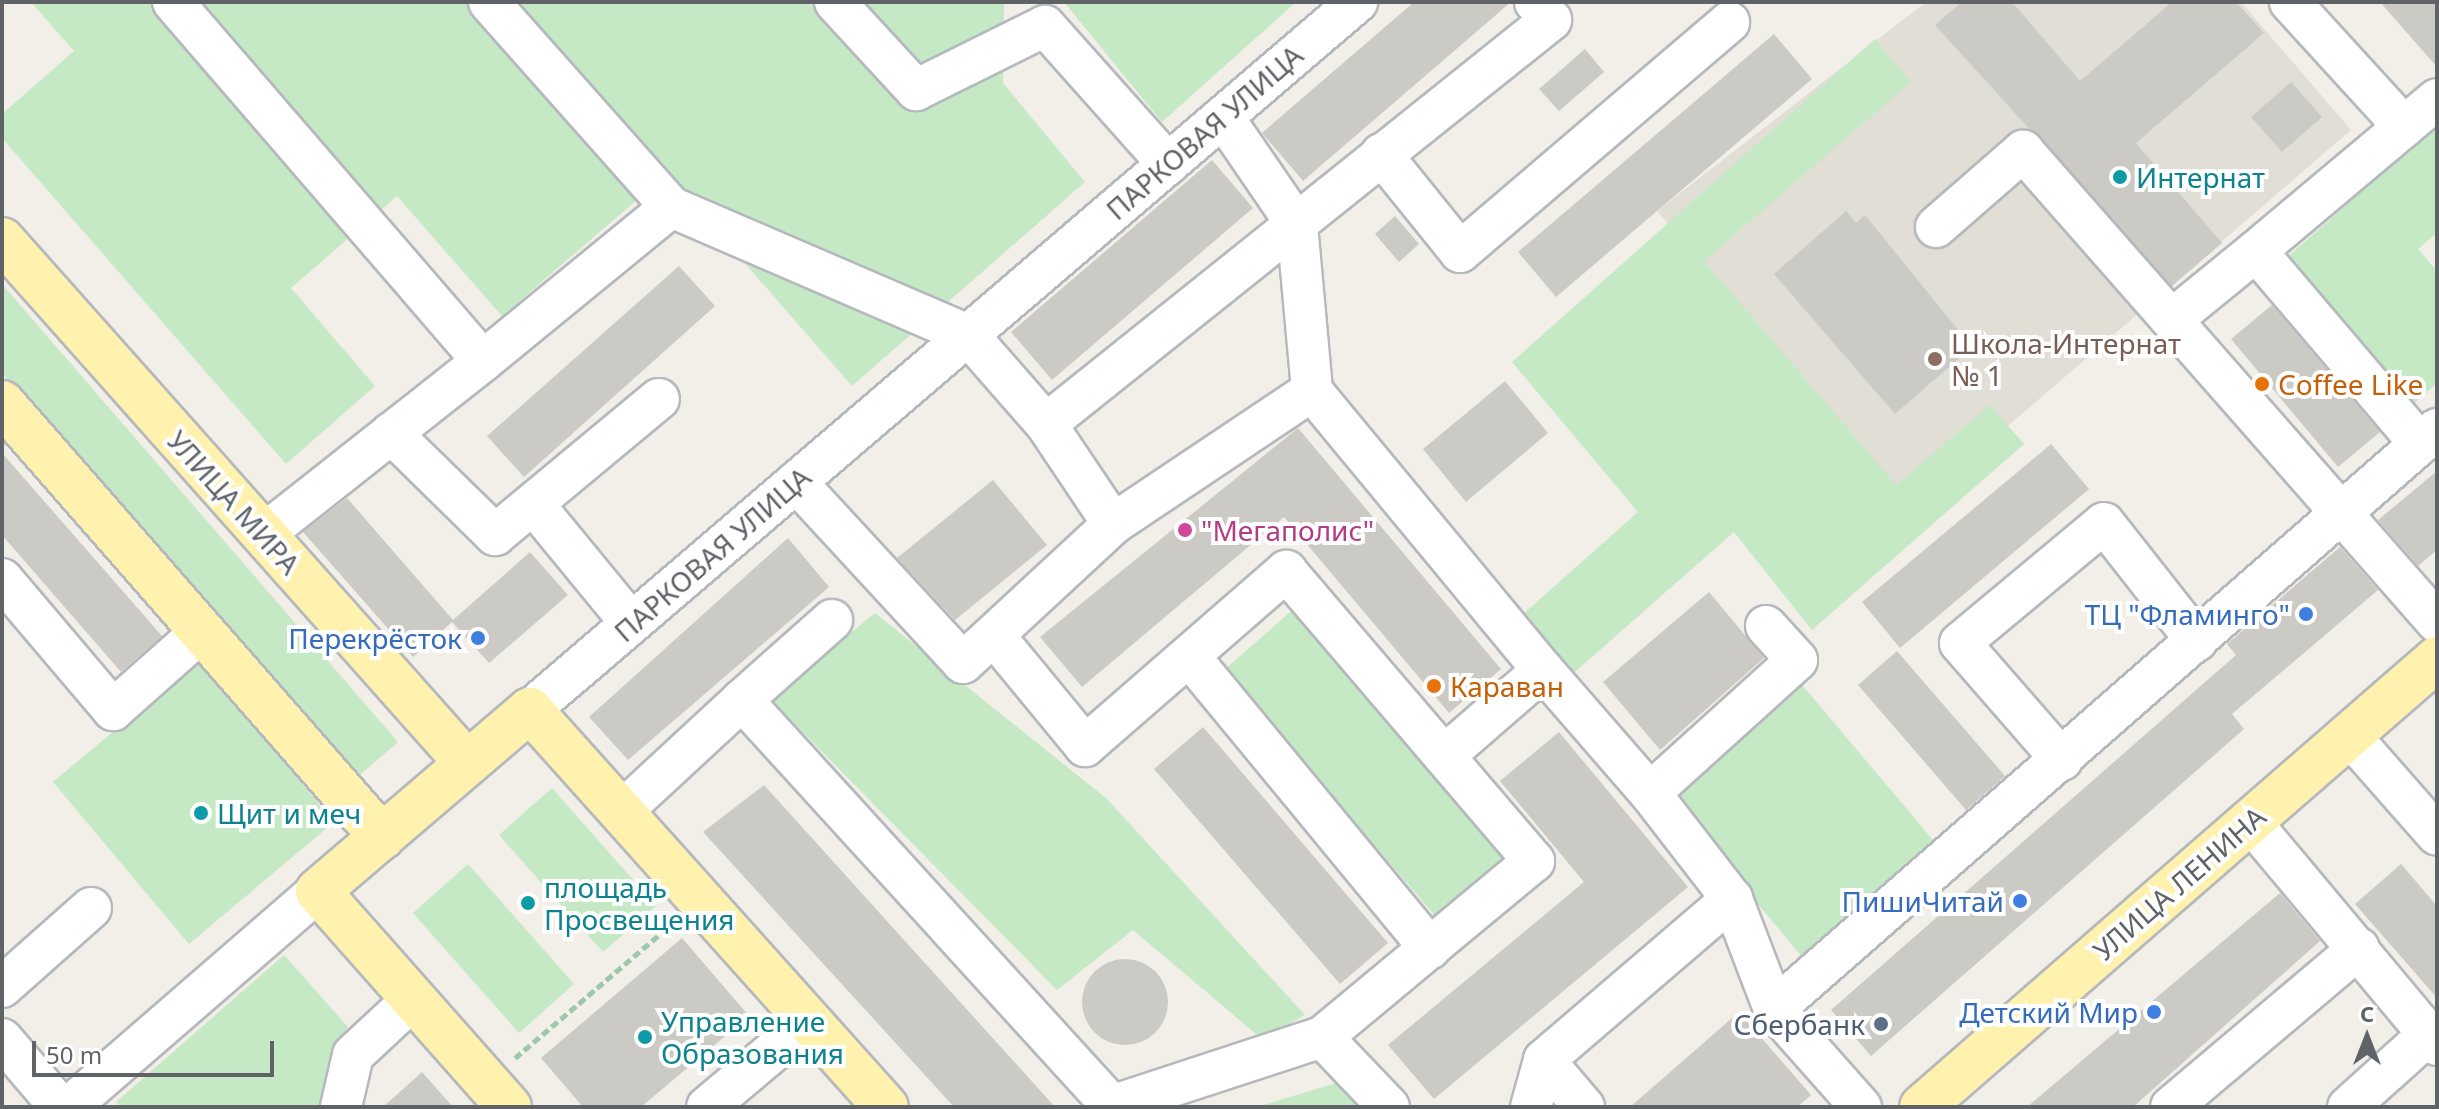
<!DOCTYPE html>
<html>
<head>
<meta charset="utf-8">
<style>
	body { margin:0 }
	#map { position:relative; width:2439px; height:1109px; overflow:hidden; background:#f1efe8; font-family:"Noto Sans",sans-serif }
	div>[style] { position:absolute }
	.education>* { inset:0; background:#e1ded6 }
	.green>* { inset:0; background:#c5e8c5 }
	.building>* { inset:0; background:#cccac5 }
	.round { border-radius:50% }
	.path>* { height:5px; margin-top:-2.5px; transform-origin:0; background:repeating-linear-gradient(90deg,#9cc7a9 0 8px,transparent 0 12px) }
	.roads { filter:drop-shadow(2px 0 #b5b8bc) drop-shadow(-2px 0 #b5b8bc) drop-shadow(0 2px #b5b8bc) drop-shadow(0 -2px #b5b8bc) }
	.minor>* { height:40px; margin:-20px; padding:0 20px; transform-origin:20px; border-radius:20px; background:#fff }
	.major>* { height:44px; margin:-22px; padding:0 22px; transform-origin:22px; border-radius:22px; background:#fff2af }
	.dots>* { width:22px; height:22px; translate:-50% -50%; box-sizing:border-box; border:4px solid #fff; border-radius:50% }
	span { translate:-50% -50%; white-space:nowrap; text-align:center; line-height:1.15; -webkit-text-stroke:8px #fff; paint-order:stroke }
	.street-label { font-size:28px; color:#5f6368 }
	.culture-label { font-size:28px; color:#0d838f }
	.left { translate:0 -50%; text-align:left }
	.education-label { font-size:28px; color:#785e54 }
	.food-label { font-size:28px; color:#c56008 }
	.hotel-label { font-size:28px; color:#b23c85 }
	.shop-label { font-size:28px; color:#366cbe }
	.right { translate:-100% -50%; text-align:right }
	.service-label { font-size:28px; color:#4e5e75 }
	.frame { position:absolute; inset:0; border:4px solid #5f6368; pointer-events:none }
	.north { position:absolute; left:2327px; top:997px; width:80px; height:80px; -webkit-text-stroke:6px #fff; paint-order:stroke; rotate:0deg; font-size:22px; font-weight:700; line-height:32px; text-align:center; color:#5f6368 }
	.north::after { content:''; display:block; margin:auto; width:28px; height:36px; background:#5f6368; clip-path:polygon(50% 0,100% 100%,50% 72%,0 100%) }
	.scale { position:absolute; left:32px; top:1041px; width:242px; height:36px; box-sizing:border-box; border:4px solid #5f6368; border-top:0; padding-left:10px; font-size:24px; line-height:28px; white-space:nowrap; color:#5f6368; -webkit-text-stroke:6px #fff; paint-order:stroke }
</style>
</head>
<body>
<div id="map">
	<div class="education">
		<div style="clip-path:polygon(1926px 2px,2241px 2px,2351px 130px,1914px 507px,1657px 211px)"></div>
	</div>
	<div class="green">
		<div style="clip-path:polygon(31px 2px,1004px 2px,1003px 83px,1085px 182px,852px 386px,667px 174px,502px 316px,397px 196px,291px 288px,375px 386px,286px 464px,2px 138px,2px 114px,74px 51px)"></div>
		<div style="clip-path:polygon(1064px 2px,1296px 2px,1162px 122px)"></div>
		<div style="clip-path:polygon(1875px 39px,1911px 82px,1704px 261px,1896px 485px,1990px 405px,2024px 444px,1812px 630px,1734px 532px,1569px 677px,1522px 615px,1638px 512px,1512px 362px)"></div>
		<div style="clip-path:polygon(2437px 125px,2437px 233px,2418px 249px,2437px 271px,2437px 383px,2403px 413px,2276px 267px)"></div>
		<div style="clip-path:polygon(2px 284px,398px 742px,354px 780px,2px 373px)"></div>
		<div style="clip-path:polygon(1296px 607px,1511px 855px,1438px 919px,1223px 671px)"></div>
		<div style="clip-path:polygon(875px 613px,1107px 799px,1305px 1015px,1262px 1039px,1133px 930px,1057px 990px,770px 699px)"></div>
		<div style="clip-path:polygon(199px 660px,334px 822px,189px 944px,53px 782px)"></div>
		<div style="clip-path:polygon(1798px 680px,1938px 846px,1803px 958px,1664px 792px)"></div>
		<div style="clip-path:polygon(552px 788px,656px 906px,603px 952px,499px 835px)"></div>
		<div style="clip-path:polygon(468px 864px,574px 984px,519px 1033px,413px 913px)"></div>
		<div style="clip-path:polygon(284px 955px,348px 1027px,328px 1107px,121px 1107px,116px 1102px)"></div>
		<div style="clip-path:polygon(1336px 1083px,1358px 1107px,1257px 1107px)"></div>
	</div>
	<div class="building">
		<div style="clip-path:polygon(1414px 2px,1511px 2px,1303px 181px,1262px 133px)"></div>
		<div style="clip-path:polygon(1962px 2px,2012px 2px,2080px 81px,2172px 2px,2236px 2px,2264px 33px,2136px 143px,2222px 243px,2172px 286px,1935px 25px)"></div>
		<div style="clip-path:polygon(2380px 2px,2437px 2px,2437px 67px)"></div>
		<div style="clip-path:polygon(1774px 34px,1812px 79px,1556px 297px,1518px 252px)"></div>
		<div style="clip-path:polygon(1585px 49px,1604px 72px,1559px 111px,1539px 89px)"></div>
		<div style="clip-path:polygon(2291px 82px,2322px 117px,2282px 152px,2251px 117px)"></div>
		<div style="clip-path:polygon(1212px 160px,1253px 208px,1052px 380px,1011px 332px)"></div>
		<div style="clip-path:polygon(1846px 211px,1856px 223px,1865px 215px,1972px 347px,1895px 414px,1774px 274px)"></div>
		<div style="clip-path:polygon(1395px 216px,1419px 244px,1399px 262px,1375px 234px)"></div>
		<div style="clip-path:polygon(679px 266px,715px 306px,524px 477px,487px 436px)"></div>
		<div style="clip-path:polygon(2272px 305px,2380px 432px,2338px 467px,2231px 339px)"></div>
		<div style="clip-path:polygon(1505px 381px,1548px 433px,1466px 502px,1423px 449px)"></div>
		<div style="clip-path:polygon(1298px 428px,1501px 669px,1449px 713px,1284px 517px,1082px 687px,1040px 637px)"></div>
		<div style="clip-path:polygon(2051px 444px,2089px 489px,1900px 648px,1862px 602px)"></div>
		<div style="clip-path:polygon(2px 453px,162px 636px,121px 672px,2px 535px)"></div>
		<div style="clip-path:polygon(2437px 471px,2437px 550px,2418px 566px,2378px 520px)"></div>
		<div style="clip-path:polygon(993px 480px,1047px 545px,955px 620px,897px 558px)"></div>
		<div style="clip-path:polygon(347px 498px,453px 620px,530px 552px,568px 595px,489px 663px,452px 622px,413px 657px,303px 532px)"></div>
		<div style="clip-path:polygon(788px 538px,829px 587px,628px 760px,589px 717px)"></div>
		<div style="clip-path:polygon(2340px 547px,2378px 590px,2232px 714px,2244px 729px,1871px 1056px,1831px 1010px,2236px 655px,2227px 644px)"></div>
		<div style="clip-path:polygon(1709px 592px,1764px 658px,1660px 750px,1603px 682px)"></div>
		<div style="clip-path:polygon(1897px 651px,2005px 776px,1966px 810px,1858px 685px)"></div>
		<div style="clip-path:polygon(1203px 727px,1388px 943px,1340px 984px,1154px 769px)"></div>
		<div style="clip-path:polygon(1559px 732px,1688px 887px,1434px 1099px,1388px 1045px,1584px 882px,1500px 781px)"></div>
		<div style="clip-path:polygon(764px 785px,1055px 1107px,954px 1107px,703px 832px)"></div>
		<div style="clip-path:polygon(2401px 864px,2437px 906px,2437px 998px,2355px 904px)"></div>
		<div style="clip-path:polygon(2280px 893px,2320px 941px,2133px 1107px,2027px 1107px)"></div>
		<div style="clip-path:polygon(682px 938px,749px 1016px,641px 1107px,583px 1107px,541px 1058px)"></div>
		<div class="round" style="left:1082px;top:959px;width:86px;height:86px"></div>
		<div style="clip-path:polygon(1739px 1012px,1811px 1095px,1797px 1107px,1630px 1107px)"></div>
		<div style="clip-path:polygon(422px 1072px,453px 1107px,383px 1107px)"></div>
	</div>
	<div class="path">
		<div style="left:515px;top:1058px;width:206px;rotate:-40.5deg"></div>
	</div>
	<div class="roads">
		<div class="minor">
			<div style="left:173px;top:2px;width:474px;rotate:49.2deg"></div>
			<div style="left:483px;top:361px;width:280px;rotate:141.7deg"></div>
			<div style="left:835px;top:2px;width:120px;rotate:47.4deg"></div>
			<div style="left:916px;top:90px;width:144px;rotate:-26.4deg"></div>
			<div style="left:1045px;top:26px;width:185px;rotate:48.3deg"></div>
			<div style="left:2290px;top:2px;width:169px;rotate:47.6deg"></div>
			<div style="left:1223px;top:117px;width:131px;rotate:55.6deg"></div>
			<div style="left:1297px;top:225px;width:167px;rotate:84.8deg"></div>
			<div style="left:1381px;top:154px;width:126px;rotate:51.1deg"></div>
			<div style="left:1460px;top:252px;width:354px;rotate:-40.5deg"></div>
			<div style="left:671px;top:207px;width:323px;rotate:23.3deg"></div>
			<div style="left:968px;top:335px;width:118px;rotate:48.8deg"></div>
			<div style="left:1046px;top:424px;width:647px;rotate:-38.66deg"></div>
			<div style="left:1551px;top:20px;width:24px;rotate:-132deg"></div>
			<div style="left:1936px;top:227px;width:116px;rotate:-41.1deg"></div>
			<div style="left:2023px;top:151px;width:627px;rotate:48.69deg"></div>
			<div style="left:2256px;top:251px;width:236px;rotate:-40deg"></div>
			<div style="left:2175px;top:317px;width:104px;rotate:-39.2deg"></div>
			<div style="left:2256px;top:251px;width:253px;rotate:49.6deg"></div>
			<div style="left:483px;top:361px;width:243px;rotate:-39.3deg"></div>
			<div style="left:671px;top:207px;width:274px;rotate:-131.6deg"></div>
			<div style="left:391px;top:433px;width:146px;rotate:44.4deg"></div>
			<div style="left:495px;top:535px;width:213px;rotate:-39.7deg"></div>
			<div style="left:796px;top:482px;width:246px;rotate:47.3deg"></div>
			<div style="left:963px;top:663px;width:205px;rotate:-42.8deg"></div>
			<div style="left:1113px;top:524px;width:120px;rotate:-123.8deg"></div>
			<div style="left:535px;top:506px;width:151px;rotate:50.6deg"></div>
			<div style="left:1113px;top:524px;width:239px;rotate:-33.8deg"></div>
			<div style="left:1312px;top:391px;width:362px;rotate:50.4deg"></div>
			<div style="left:1543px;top:670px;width:131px;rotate:139deg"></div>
			<div style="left:2px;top:579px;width:172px;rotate:49.7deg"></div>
			<div style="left:113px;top:710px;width:119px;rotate:-41.6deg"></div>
			<div style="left:832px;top:620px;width:120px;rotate:138.4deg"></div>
			<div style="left:742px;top:700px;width:551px;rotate:47.65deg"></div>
			<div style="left:996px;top:638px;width:140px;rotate:50.5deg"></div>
			<div style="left:1085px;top:746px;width:267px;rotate:-41deg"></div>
			<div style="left:1286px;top:571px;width:382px;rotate:49.5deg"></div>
			<div style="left:1534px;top:861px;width:276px;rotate:140.3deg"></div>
			<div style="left:1322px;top:1037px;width:97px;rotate:46.3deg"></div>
			<div style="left:1189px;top:656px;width:379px;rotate:50.5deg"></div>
			<div style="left:1543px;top:670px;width:163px;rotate:49deg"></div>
			<div style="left:1650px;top:793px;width:198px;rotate:-42.1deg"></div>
			<div style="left:1797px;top:660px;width:46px;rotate:-132.4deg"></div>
			<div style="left:530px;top:710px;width:1089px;rotate:-40.57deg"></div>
			<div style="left:2351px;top:737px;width:130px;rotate:48.7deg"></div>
			<div style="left:2062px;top:760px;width:155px;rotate:-131.1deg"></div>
			<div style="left:1960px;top:643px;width:187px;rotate:-39.8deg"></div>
			<div style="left:2104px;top:523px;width:150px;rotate:51.8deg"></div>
			<div style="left:1650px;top:793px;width:134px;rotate:52.3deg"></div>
			<div style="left:1732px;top:899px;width:118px;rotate:69.1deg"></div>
			<div style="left:1774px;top:1009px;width:131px;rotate:48.4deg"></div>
			<div style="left:621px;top:812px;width:165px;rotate:-42.8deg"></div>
			<div style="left:2250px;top:821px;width:292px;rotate:50.1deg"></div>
			<div style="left:2px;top:987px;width:119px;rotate:-41.6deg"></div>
			<div style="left:1774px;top:1009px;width:881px;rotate:-41.18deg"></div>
			<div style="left:2px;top:1039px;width:89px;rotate:49.5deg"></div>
			<div style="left:1544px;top:1060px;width:62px;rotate:49.6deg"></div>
			<div style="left:69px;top:1107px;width:330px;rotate:-40.9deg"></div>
			<div style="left:341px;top:1107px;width:53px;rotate:-77deg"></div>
			<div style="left:353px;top:1055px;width:82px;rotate:-43deg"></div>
			<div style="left:707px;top:1107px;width:132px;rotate:-40.1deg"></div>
			<div style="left:1108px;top:1107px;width:225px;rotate:-18.1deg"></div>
			<div style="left:1531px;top:1107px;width:49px;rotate:-74.5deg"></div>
			<div style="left:1544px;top:1060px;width:248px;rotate:-40.6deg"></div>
			<div style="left:2171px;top:1107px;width:246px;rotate:-40.2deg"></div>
			<div style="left:2348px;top:1107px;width:108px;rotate:-42deg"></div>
		</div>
		<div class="major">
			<div style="left:2px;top:240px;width:700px;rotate:48.36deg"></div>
			<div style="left:2px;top:403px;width:577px;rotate:48.8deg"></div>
			<div style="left:509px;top:1107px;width:288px;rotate:-131.5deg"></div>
			<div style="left:318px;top:891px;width:279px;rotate:-40.5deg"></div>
			<div style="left:530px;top:710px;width:533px;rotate:48.12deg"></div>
			<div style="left:1922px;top:1107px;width:683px;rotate:-41.02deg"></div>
		</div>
	</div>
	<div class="dots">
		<div style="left:2120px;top:177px;background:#0f9aa8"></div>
		<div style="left:1935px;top:359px;background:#8d6e63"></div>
		<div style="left:2262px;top:384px;background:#e8710a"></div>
		<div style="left:1185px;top:530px;background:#d1479c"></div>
		<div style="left:2306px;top:614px;background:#3f7fe0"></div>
		<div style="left:478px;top:638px;background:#3f7fe0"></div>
		<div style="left:1434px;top:686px;background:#e8710a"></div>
		<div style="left:201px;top:813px;background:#0f9aa8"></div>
		<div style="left:2020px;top:901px;background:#3f7fe0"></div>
		<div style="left:528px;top:903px;background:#0f9aa8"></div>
		<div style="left:2154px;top:1012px;background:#3f7fe0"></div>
		<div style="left:1881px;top:1024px;background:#5c6f8a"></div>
		<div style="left:645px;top:1037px;background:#0f9aa8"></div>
	</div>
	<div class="street-label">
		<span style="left:1204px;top:132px;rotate:-41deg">ПАРКОВАЯ УЛИЦА</span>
		<span style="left:234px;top:502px;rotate:48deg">УЛИЦА МИРА</span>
		<span style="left:712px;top:554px;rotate:-41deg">ПАРКОВАЯ УЛИЦА</span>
		<span style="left:2179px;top:883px;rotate:-41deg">УЛИЦА ЛЕНИНА</span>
	</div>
	<div class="culture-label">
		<span class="left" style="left:2136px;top:177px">Интернат</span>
		<span class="left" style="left:217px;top:813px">Щит и меч</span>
		<span class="left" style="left:544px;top:903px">площадь<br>Просвещения</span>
		<span class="left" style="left:661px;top:1037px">Управление<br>Образования</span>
	</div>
	<div class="education-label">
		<span class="left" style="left:1951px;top:359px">Школа-Интернат<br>№ 1</span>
	</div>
	<div class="food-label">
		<span class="left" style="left:2278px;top:384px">Coffee Like</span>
		<span class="left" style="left:1450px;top:686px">Караван</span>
	</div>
	<div class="hotel-label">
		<span class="left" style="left:1201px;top:530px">"Мегаполис"</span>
	</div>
	<div class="shop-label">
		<span class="right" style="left:2290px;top:614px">ТЦ "Фламинго"</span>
		<span class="right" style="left:462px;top:638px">Перекрёсток</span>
		<span class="right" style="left:2004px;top:901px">ПишиЧитай</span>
		<span class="right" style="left:2138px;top:1012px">Детский Мир</span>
	</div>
	<div class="service-label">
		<span class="right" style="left:1865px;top:1024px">Сбербанк</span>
	</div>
	<div class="frame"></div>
	<div class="north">С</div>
	<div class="scale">50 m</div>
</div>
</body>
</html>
